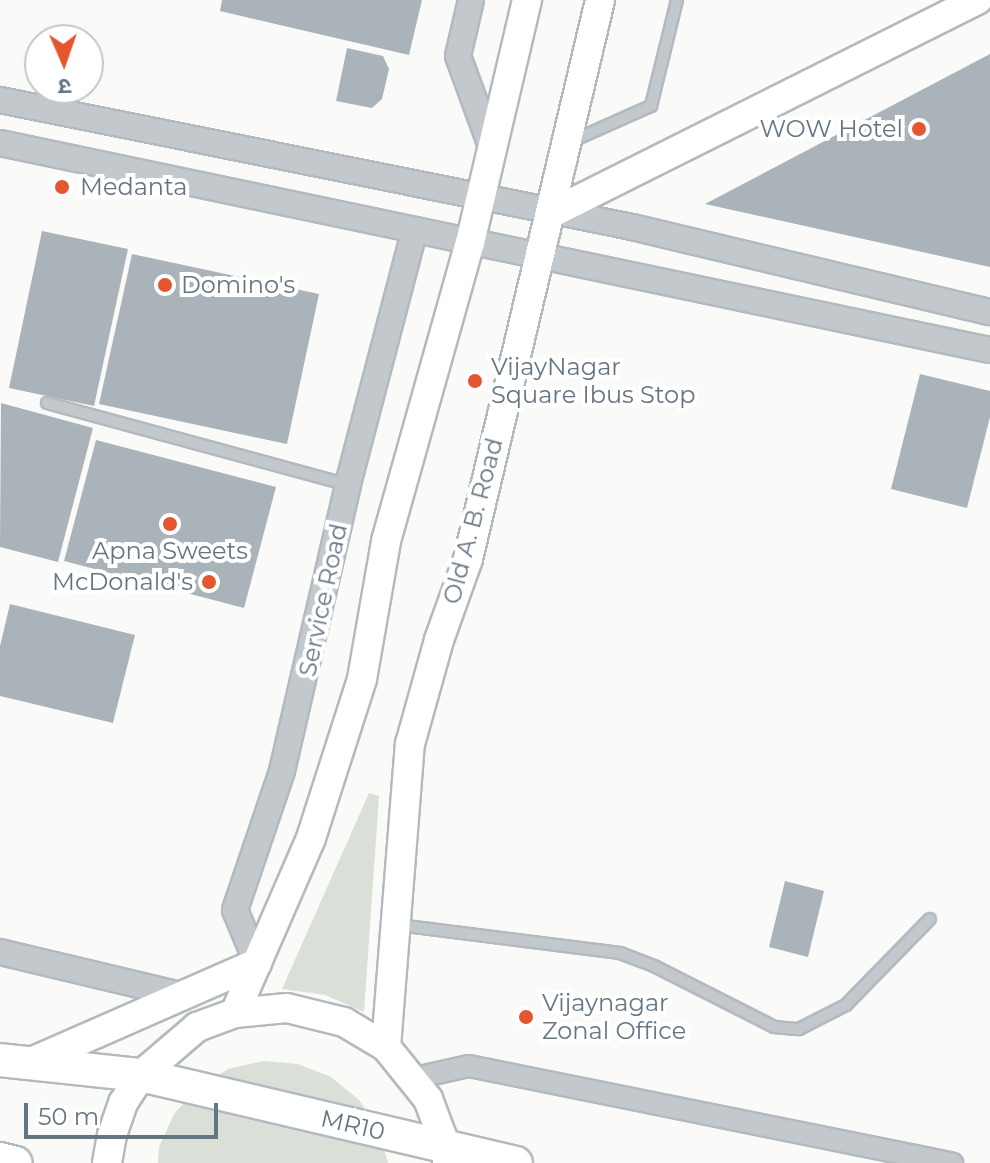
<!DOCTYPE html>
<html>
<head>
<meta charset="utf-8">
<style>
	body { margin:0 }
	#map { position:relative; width:990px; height:1163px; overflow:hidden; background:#fafaf8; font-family:Montserrat,"Noto Sans Devanagari",sans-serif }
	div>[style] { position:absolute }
	.green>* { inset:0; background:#dadfd7 }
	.building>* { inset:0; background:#aab3b9 }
	.roads { filter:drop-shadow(2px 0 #b3babf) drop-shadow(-2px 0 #b3babf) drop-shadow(0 2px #b3babf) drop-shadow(0 -2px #b3babf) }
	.service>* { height:10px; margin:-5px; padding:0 5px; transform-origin:5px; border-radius:5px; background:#c3c8cc }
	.minor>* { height:20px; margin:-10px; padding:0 10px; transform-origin:10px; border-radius:10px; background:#c3c8cc }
	.tertiary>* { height:24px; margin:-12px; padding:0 12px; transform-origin:12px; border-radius:12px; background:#c3c8cc }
	.secondary>* { height:28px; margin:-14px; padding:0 14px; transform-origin:14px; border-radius:14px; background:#fff }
	.primary>* { height:32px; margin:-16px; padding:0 16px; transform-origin:16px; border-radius:16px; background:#fff }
	.dots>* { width:22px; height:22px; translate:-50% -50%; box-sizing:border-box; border:4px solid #fff; border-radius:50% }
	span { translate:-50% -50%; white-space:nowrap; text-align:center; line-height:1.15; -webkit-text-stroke:8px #fff; paint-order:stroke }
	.poi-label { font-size:24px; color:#657683 }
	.right { translate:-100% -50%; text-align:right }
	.left { translate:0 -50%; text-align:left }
	.street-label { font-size:24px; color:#657683 }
	.north { position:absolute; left:24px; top:24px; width:80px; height:80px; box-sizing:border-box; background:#fff; border:2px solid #c1c8cd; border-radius:50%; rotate:178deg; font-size:22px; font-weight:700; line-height:32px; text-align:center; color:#657683 }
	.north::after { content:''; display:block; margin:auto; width:28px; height:36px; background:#e4572e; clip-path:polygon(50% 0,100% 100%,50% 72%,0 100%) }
	.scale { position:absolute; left:24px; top:1103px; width:194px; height:36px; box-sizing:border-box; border:4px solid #657683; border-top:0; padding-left:10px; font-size:24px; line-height:28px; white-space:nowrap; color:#657683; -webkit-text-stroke:6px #fff; paint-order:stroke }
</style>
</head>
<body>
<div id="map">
	<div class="green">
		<div style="clip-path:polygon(369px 793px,379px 796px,364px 1012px,325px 995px,282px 989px)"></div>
		<div style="clip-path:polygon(263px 1061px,298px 1064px,331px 1077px,359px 1100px,378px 1129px,388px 1163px,158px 1163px,159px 1147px,174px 1114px,197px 1088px,228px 1069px)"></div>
	</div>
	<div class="building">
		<div style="clip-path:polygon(222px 0,422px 0,409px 55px,220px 11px)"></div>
		<div style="clip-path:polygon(347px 48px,383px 56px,389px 69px,382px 99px,372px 108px,336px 101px)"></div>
		<div style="clip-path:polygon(990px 54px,990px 267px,705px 204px)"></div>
		<div style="clip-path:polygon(42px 231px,128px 249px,94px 406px,9px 388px)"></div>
		<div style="clip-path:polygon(132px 254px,319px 294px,287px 444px,99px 404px)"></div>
		<div style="clip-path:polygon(920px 374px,990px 391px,990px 417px,967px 508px,891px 489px)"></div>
		<div style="clip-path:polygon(1px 403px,93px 428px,58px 562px,0 547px)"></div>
		<div style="clip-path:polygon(96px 440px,276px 487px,244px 608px,64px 561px)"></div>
		<div style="clip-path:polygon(10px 604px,135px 635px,113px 723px,0 696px,0 646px)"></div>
		<div style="clip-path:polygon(785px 881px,824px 891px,808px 957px,769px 947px)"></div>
	</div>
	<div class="roads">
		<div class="service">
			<div style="left:570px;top:142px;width:89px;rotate:-24deg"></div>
			<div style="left:651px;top:106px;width:109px;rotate:-76.2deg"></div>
			<div style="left:47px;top:403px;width:310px;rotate:15.2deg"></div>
			<div style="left:398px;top:925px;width:224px;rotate:7.2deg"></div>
			<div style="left:620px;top:953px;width:36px;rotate:21deg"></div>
			<div style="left:654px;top:966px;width:135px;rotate:26.9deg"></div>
			<div style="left:774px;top:1027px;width:25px;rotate:5deg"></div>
			<div style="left:799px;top:1029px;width:53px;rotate:-27.1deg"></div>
			<div style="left:846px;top:1005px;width:120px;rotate:-45.7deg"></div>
		</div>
		<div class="minor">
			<div style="left:415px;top:1078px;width:55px;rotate:-12.5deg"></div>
			<div style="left:469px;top:1066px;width:493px;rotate:11.4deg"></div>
		</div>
		<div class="tertiary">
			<div style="left:471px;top:0;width:57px;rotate:103.1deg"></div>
			<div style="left:458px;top:56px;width:99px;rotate:69.9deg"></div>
			<div style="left:0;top:100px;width:645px;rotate:11.36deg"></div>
			<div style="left:632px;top:227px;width:368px;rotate:13.4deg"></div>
			<div style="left:0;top:143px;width:1011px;rotate:11.81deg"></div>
			<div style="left:0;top:952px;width:185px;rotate:13.4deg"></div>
			<div style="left:257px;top:963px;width:57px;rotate:-112.5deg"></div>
			<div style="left:235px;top:910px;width:147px;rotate:-71.3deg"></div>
			<div style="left:282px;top:771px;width:294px;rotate:-77deg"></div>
			<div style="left:348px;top:484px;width:260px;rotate:-75.3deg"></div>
		</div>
		<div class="secondary">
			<div style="left:552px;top:213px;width:476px;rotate:-26.6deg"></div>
			<div style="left:235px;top:1013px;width:191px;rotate:-66.5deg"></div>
			<div style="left:311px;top:838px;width:167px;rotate:-72.2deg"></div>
			<div style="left:362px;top:679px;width:140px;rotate:-80.1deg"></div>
			<div style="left:386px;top:541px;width:310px;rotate:-74.3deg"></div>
			<div style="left:470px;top:243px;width:250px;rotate:-76.8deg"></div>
			<div style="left:386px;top:1047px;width:304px;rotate:-85.5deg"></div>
			<div style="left:410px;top:744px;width:108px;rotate:-74.4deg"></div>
			<div style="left:439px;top:640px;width:86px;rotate:-70.3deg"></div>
			<div style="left:468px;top:559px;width:574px;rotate:-76.71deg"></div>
			<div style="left:29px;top:1063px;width:249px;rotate:-23.7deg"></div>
			<div style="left:107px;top:1163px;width:28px;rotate:-80deg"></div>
			<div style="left:112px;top:1135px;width:34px;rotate:-71deg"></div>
			<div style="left:123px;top:1103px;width:33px;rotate:-57deg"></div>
			<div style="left:141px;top:1075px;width:74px;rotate:-40.6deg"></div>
			<div style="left:197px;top:1027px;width:40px;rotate:-20.2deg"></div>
			<div style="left:235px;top:1013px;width:52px;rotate:-5.5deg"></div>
			<div style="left:287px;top:1008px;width:59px;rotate:13.8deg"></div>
			<div style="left:344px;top:1022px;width:49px;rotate:30.8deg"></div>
			<div style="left:386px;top:1047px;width:67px;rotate:51.1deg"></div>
			<div style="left:428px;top:1099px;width:51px;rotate:69.4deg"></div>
			<div style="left:446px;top:1147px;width:16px;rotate:86deg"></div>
		</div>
		<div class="primary">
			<div style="left:0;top:1060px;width:142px;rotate:6.1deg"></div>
			<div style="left:141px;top:1075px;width:385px;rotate:13.2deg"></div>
			<div style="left:0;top:1159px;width:16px;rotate:14deg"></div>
		</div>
	</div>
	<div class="dots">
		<div style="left:919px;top:129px;background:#e4572e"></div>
		<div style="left:62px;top:187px;background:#e4572e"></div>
		<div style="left:165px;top:285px;background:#e4572e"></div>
		<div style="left:475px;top:381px;background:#e4572e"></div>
		<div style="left:170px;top:524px;background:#e4572e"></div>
		<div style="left:209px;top:582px;background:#e4572e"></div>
		<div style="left:526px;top:1017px;background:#e4572e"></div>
	</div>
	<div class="poi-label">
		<span class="right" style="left:903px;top:129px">WOW Hotel</span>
		<span class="left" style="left:80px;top:187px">Medanta</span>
		<span class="left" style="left:181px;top:285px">Domino's</span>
		<span class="left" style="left:491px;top:381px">VijayNagar<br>Square Ibus Stop</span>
		<span style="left:170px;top:551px">Apna Sweets</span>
		<span class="right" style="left:193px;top:582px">McDonald's</span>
		<span class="left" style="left:542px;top:1017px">Vijaynagar<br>Zonal Office</span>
	</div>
	<div class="street-label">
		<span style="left:473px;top:521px;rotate:-75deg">Old A. B. Road</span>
		<span style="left:323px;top:600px;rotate:-78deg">Service Road</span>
		<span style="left:353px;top:1125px;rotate:13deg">MR10</span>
	</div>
	<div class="north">उ</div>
	<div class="scale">50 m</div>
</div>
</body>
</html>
